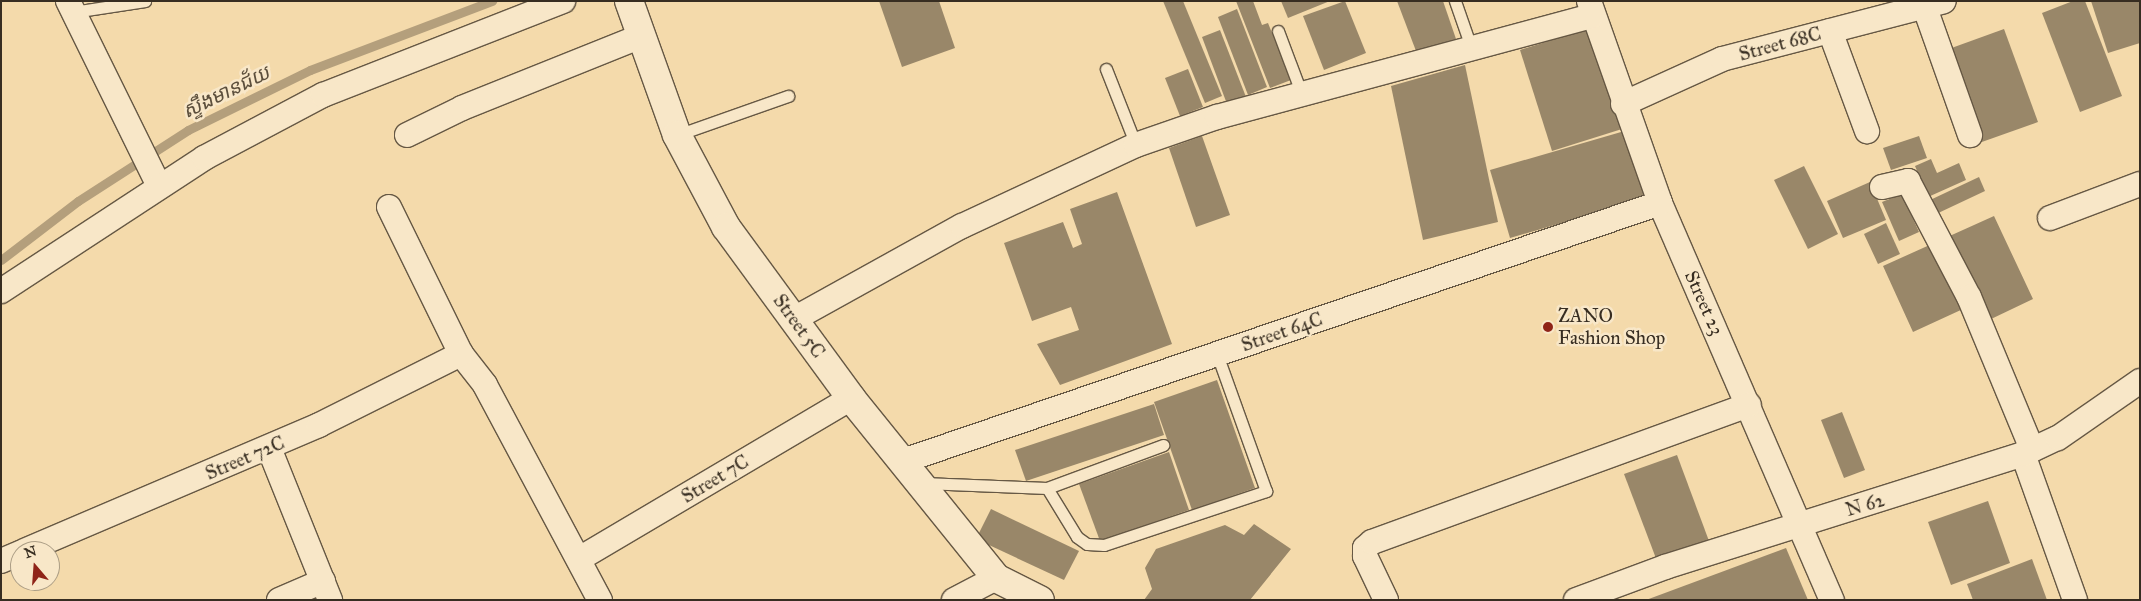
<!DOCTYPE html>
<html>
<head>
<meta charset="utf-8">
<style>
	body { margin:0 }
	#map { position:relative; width:2141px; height:601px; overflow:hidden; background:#f4daab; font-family:"IM FELL Great Primer","Noto Sans Khmer",serif }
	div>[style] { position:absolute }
	.stream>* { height:9px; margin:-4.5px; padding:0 4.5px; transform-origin:4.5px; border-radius:4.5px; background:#b49f7c }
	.building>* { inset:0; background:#998769 }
	.roads { filter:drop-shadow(1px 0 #665844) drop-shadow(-1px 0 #665844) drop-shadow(0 1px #665844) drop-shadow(0 -1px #665844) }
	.service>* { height:11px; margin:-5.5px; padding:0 5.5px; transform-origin:5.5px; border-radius:5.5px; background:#f8e7c8 }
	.minor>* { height:24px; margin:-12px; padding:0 12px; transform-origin:12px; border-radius:12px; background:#f8e7c8 }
	.tertiary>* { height:28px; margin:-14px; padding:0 14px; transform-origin:14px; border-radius:14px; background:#f8e7c8 }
	.dots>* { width:14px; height:14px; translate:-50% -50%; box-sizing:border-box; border:2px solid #f8e7c8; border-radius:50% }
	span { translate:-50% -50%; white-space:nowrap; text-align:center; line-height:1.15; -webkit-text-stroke:5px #f8e7c8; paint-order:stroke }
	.street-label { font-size:19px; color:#372d21 }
	.poi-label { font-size:19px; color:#372d21 }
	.left { translate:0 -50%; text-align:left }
	.water-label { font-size:20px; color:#5c4f3c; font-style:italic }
	.frame { position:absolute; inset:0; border:2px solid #372d21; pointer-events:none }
	.north { position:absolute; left:10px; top:541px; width:50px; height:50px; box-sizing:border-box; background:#f8e7c8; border:1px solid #ab9d85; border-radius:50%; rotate:342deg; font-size:14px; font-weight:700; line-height:20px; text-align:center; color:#372d21 }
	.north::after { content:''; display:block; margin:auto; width:18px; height:22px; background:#8f2418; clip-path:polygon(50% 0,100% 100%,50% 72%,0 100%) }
</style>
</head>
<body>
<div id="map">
	<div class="stream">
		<div style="left:1px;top:260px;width:97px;rotate:-37.5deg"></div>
		<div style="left:78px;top:201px;width:131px;rotate:-32.8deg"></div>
		<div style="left:188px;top:130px;width:136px;rotate:-26.2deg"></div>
		<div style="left:310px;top:70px;width:195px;rotate:-20.8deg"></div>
	</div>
	<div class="building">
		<div style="clip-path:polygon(879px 1px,939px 1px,955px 48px,902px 67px)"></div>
		<div style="clip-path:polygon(1163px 1px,1183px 1px,1222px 96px,1205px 103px)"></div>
		<div style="clip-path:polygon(1236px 1px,1253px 1px,1262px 25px,1268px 23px,1291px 80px,1270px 88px)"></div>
		<div style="clip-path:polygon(1281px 1px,1330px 1px,1288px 18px)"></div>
		<div style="clip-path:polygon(1345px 1px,1366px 53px,1324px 70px,1303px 16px)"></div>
		<div style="clip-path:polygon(1397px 1px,1443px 1px,1456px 39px,1416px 51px)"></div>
		<div style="clip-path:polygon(2073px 1px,2085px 1px,2122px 96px,2080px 112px,2042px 13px)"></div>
		<div style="clip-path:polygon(2091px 1px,2140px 1px,2140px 43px,2108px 53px)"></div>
		<div style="clip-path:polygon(1237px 9px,1267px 87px,1248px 95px,1218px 17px)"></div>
		<div style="clip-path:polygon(1590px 28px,1622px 129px,1552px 151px,1520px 50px)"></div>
		<div style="clip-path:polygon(2004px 29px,2038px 122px,1979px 143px,1946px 50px)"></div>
		<div style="clip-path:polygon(1220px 30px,1246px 97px,1227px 104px,1202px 37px)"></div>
		<div style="clip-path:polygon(1465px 65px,1498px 222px,1423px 240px,1391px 86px)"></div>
		<div style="clip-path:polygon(1188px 69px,1203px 107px,1180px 116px,1165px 78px)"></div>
		<div style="clip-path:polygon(1628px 130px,1647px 198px,1510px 238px,1490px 170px)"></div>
		<div style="clip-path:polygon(1202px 136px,1230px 215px,1196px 227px,1169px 148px)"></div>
		<div style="clip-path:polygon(1919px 136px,1927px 158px,1891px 170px,1883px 148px)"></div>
		<div style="clip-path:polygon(1931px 159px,1937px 173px,1959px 163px,1966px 180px,1928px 197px,1915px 166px)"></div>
		<div style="clip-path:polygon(1804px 166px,1838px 234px,1808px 249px,1774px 180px)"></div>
		<div style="clip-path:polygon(1979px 177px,1985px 191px,1934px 215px,1928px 201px)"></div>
		<div style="clip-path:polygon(1870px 182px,1886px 220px,1843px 238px,1827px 201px)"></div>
		<div style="clip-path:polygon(1117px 192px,1172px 344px,1060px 385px,1037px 344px,1079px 330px,1071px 307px,1032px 321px,1004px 243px,1063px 222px,1073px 248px,1082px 244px,1070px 209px)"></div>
		<div style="clip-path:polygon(1902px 194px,1919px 232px,1899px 241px,1882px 202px)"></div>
		<div style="clip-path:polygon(1994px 216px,2033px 299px,1989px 320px,1963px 309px,1913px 332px,1883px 266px)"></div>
		<div style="clip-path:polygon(1886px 223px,1900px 254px,1878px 264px,1864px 234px)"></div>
		<div style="clip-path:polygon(1217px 380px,1255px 488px,1192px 510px,1154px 402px)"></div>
		<div style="clip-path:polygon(1154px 404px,1164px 435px,1026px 481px,1015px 450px)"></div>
		<div style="clip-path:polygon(1842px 412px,1865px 470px,1844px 478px,1821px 420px)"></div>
		<div style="clip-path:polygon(1169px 452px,1189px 510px,1100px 541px,1079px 484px)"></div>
		<div style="clip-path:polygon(1677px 455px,1709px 541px,1657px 561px,1624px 474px)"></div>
		<div style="clip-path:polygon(1988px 501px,2010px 563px,1951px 585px,1928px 522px)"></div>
		<div style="clip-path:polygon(991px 509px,1079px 551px,1064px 580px,976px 539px)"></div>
		<div style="clip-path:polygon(1254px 524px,1291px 549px,1250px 600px,1144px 600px,1152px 589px,1145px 568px,1156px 549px,1225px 525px,1244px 535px)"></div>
		<div style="clip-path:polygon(1786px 548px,1808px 600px,1646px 600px)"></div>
		<div style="clip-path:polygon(2032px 559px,2047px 600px,1973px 600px,1967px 584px)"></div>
	</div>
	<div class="roads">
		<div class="service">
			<div style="left:1455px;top:1px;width:49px;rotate:70.8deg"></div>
			<div style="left:73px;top:12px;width:73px;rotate:-8.7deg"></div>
			<div style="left:1278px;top:31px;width:68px;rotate:69.4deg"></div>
			<div style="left:1106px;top:69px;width:82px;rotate:68.5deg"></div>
			<div style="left:677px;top:135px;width:118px;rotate:-19.4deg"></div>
			<div style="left:923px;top:483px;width:124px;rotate:2.3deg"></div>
			<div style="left:1047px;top:488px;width:124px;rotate:-20.3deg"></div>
			<div style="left:1047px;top:488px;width:57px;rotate:58.5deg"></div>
			<div style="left:1077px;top:537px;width:12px;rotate:35deg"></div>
			<div style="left:1087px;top:544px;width:17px;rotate:3deg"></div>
			<div style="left:1104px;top:545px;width:171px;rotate:-18.4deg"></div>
			<div style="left:1266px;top:491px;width:145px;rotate:-109.7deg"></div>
		</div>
		<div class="minor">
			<div style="left:68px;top:1px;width:206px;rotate:63.8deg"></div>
			<div style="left:1589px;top:1px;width:214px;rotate:70.6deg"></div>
			<div style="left:1660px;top:203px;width:433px;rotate:66.6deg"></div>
			<div style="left:1925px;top:8px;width:135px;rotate:70.5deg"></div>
			<div style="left:1830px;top:31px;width:107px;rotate:69.7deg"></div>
			<div style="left:1623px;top:104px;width:109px;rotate:-24.4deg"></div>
			<div style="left:1722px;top:59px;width:229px;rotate:-14.6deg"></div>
			<div style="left:407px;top:135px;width:61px;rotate:-26.1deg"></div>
			<div style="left:462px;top:108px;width:193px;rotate:-21.9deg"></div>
			<div style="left:1882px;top:187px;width:27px;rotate:-13deg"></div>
			<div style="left:1908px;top:181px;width:131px;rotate:62.3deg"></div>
			<div style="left:1969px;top:297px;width:165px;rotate:67.5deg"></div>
			<div style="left:389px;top:207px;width:164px;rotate:63.9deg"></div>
			<div style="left:461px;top:354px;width:39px;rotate:52deg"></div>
			<div style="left:485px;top:385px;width:244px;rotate:61.9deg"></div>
			<div style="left:2050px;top:218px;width:96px;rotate:-20.7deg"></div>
			<div style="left:1px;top:291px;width:243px;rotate:-33.2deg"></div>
			<div style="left:204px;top:158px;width:135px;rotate:-27.9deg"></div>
			<div style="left:323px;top:95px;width:258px;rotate:-21.4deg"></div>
			<div style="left:794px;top:319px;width:192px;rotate:-29deg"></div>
			<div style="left:962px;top:226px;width:192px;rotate:-25deg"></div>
			<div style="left:1136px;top:145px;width:86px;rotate:-19.1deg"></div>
			<div style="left:1217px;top:117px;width:388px;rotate:-15.1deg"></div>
			<div style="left:269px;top:448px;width:164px;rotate:68.1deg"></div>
			<div style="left:2023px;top:454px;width:155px;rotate:70.4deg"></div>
			<div style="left:903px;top:461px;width:800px;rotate:-18.82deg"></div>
			<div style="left:24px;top:551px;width:321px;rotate:-23.1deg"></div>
			<div style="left:319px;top:425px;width:159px;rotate:-26.6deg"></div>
			<div style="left:579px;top:559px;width:316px;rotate:-30.6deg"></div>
			<div style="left:1px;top:561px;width:21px;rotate:-23deg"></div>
			<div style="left:279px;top:600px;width:48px;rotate:-23.4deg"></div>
			<div style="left:954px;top:600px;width:47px;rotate:-27.6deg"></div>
			<div style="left:1386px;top:600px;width:49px;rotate:-115.5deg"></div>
			<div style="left:1365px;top:556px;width:8px;rotate:-90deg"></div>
			<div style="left:1365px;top:548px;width:9px;rotate:-41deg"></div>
			<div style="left:1372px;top:542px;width:401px;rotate:-20deg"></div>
			<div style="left:1576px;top:600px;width:95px;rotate:-20.3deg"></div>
			<div style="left:1665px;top:567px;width:375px;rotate:-17.5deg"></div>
			<div style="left:2023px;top:454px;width:38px;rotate:-25deg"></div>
			<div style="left:2058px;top:438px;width:100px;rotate:-34.8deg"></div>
		</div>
		<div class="tertiary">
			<div style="left:629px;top:1px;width:142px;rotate:70.3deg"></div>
			<div style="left:677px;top:135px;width:104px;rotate:62deg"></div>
			<div style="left:726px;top:227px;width:212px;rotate:53.8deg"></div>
			<div style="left:851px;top:398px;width:231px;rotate:51.1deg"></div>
			<div style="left:996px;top:578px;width:49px;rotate:26.6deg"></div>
		</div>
	</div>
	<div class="dots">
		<div style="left:1548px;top:327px;background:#8f2418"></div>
	</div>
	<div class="street-label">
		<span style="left:1780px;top:44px;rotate:-15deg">Street 68C</span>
		<span style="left:1704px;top:303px;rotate:66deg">Street 23</span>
		<span style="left:799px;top:326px;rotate:54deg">Street 5C</span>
		<span style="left:1282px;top:332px;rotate:-19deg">Street 64C</span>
		<span style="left:245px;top:458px;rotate:-23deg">Street 72C</span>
		<span style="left:715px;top:479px;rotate:-31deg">Street 7C</span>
		<span style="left:1865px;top:505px;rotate:-16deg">N 62</span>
	</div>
	<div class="poi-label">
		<span class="left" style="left:1558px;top:327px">ZANO<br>Fashion Shop</span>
	</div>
	<div class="water-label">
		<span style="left:226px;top:92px;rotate:-26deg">ស្ទឹងមានជ័យ</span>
	</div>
	<div class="frame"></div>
	<div class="north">N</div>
</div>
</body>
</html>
